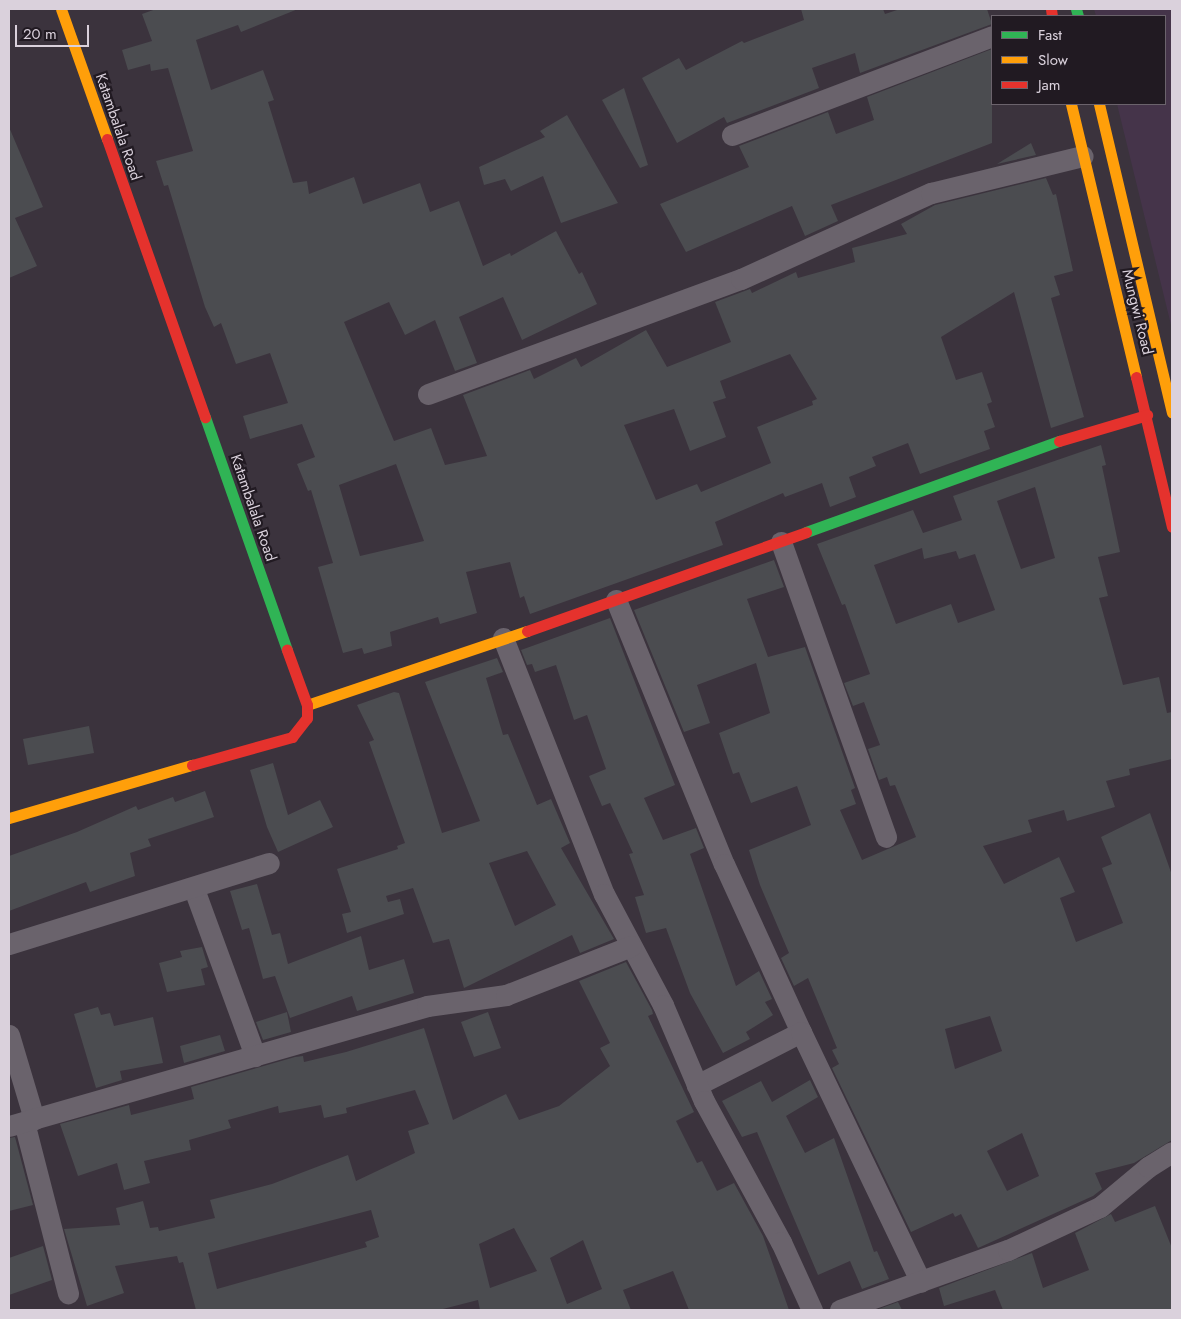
<!DOCTYPE html>
<html>
<head>
<meta charset="utf-8">
<style>
	body { margin:0 }
	#map { position:relative; width:1181px; height:1319px; overflow:hidden; background:#3b333d; font-family:Jost,sans-serif }
	div>[style] { position:absolute }
	.built>* { inset:0; background:#45344a }
	.building>* { inset:0; background:#4b4c50 }
	.street>* { height:21px; margin:-10.5px; padding:0 10.5px; transform-origin:10.5px; border-radius:10.5px; background:#6a636c }
	.fast>* { height:11px; margin:-5.5px; padding:0 5.5px; transform-origin:5.5px; border-radius:5.5px; background:#30b455 }
	.slow>* { height:11px; margin:-5.5px; padding:0 5.5px; transform-origin:5.5px; border-radius:5.5px; background:#ff9f0a }
	.jam>* { height:11px; margin:-5.5px; padding:0 5.5px; transform-origin:5.5px; border-radius:5.5px; background:#e5322d }
	span { translate:-50% -50%; white-space:nowrap; text-align:center; line-height:1.15; -webkit-text-stroke:4.5px #211a22; paint-order:stroke }
	.street-label { font-size:15px; color:#dad1dc }
	.frame { position:absolute; inset:0; border:10px solid #dad1dc; pointer-events:none }
	.legend { position:absolute; left:991px; top:15px; width:175px; height:90px; box-sizing:border-box; background:#211a22; border:1px solid #6b636c; margin:0; padding:6px 9px; list-style:none; font-size:15px; color:#dad1dc }
	.legend li { display:flex; align-items:center; gap:10px; height:25px }
	.legend b { width:25px; border:1px solid #6b636c }
	.scale { position:absolute; left:15px; top:25px; width:74px; height:22px; box-sizing:border-box; border:2px solid #dad1dc; border-top:0; padding-left:6px; font-size:15px; line-height:18px; white-space:nowrap; color:#dad1dc; -webkit-text-stroke:4px #211a22; paint-order:stroke }
</style>
</head>
<body>
<div id="map">
	<div class="built">
		<div style="clip-path:polygon(1094px 9px,1172px 9px,1172px 329px,1117px 104px,1165px 104px,1165px 16px,1096px 16px)"></div>
	</div>
	<div class="building">
		<div style="clip-path:polygon(evenodd,156px 9px,298px 9px,241px 32px,238px 25px,196px 40px,211px 90px,263px 70px,274px 100px,268px 102px,293px 183px,307px 181px,309px 194px,354px 177px,363px 204px,420px 183px,430px 212px,459px 201px,483px 266px,510px 253px,511px 256px,556px 231px,579px 274px,582px 272px,597px 304px,522px 340px,503px 297px,459px 317px,477px 363px,455px 371px,435px 320px,405px 335px,389px 302px,344px 322px,394px 441px,431px 428px,445px 465px,487px 456px,463px 395px,530px 370px,534px 379px,576px 358px,581px 367px,646px 330px,667px 367px,731px 342px,715px 302px,750px 289px,752px 293px,796px 272px,798px 278px,855px 262px,852px 248px,907px 234px,901px 224px,935px 205px,1046px 178px,1053px 195px,1056px 194px,1073px 271px,1054px 276px,1060px 295px,1051px 298px,1084px 417px,1051px 428px,1014px 292px,941px 337px,956px 380px,982px 372px,992px 402px,987px 404px,995px 427px,984px 431px,990px 449px,920px 474px,908px 443px,872px 457px,876px 466px,849px 477px,856px 497px,830px 507px,822px 483px,785px 497px,783px 493px,715px 522px,723px 545px,530px 614px,524px 596px,520px 598px,510px 562px,466px 572px,477px 613px,440px 624px,438px 617px,390px 632px,392px 646px,364px 654px,362px 648px,343px 653px,318px 567px,333px 563px,311px 490px,308px 491px,297px 464px,315px 457px,302px 424px,250px 439px,243px 416px,288px 403px,270px 353px,236px 364px,221px 323px,214px 327px,205px 307px,168px 185px,164px 186px,156px 161px,193px 151px,168px 68px,151px 71px,150px 64px,128px 70px,122px 50px,152px 41px,142px 14px,156px 9px,790px 354px,817px 399px,812px 401px,813px 405px,757px 427px,771px 463px,701px 492px,697px 484px,656px 500px,624px 425px,674px 409px,690px 451px,726px 437px,713px 402px,726px 398px,720px 381px,790px 354px,156px 9px,396px 464px,424px 541px,360px 556px,339px 485px,396px 464px)"></div>
		<div style="clip-path:polygon(801px 9px,883px 9px,885px 14px,900px 9px,987px 9px,992px 24px,860px 73px,855px 53px,812px 68px,819px 88px,727px 123px,724px 117px,677px 143px,642px 78px,679px 58px,686px 70px,742px 41px,744px 43px,804px 20px)"></div>
		<div style="clip-path:polygon(992px 49px,992px 143px,831px 205px,838px 221px,805px 236px,792px 206px,686px 252px,660px 204px,749px 167px,739px 146px,828px 112px,836px 134px,874px 120px,867px 97px)"></div>
		<div style="clip-path:polygon(624px 88px,648px 165px,640px 168px,602px 100px)"></div>
		<div style="clip-path:polygon(567px 115px,618px 203px,561px 223px,543px 176px,511px 191px,505px 179px,484px 185px,479px 167px,545px 137px,540px 131px)"></div>
		<div style="clip-path:polygon(9px 127px,43px 207px,15px 218px,37px 266px,9px 278px)"></div>
		<div style="clip-path:polygon(1031px 143px,1036px 155px,997px 164px)"></div>
		<div style="clip-path:polygon(evenodd,1101px 445px,1106px 465px,1102px 466px,1120px 552px,1098px 557px,1108px 596px,1099px 598px,1123px 685px,1159px 677px,1167px 713px,1172px 712px,1172px 759px,1129px 769px,1130px 775px,1106px 781px,1115px 807px,1067px 821px,1064px 810px,1028px 820px,1032px 832px,983px 846px,1004px 884px,1059px 857px,1075px 892px,1060px 898px,1076px 942px,1123px 923px,1102px 868px,1112px 864px,1101px 837px,1150px 813px,1172px 875px,1172px 1140px,1134px 1163px,1095px 1173px,1102px 1189px,1093px 1196px,978px 1248px,961px 1214px,955px 1217px,953px 1213px,911px 1232px,832px 1068px,839px 1064px,832px 1050px,837px 1048px,808px 978px,794px 986px,781px 958px,789px 953px,760px 885px,749px 850px,811px 825px,797px 786px,751px 803px,739px 772px,733px 774px,719px 733px,770px 713px,756px 663px,697px 685px,710px 723px,684px 732px,634px 610px,774px 560px,784px 587px,747px 599px,768px 657px,805px 647px,855px 788px,851px 790px,856px 804px,840px 810px,862px 860px,916px 837px,895px 785px,890px 786px,887px 777px,879px 780px,868px 749px,880px 745px,864px 702px,853px 706px,844px 683px,870px 674px,845px 604px,842px 605px,817px 544px,913px 510px,923px 533px,962px 520px,953px 496px,1101px 445px,1035px 487px,1055px 558px,1021px 569px,997px 501px,1035px 487px,1101px 445px,922px 548px,924px 559px,956px 551px,959px 559px,975px 554px,995px 610px,958px 623px,951px 604px,896px 624px,874px 565px,922px 548px,1101px 445px,990px 1016px,1002px 1051px,955px 1069px,945px 1029px,990px 1016px,1101px 445px,1022px 1133px,1039px 1176px,1007px 1191px,987px 1151px,1022px 1133px)"></div>
		<div style="clip-path:polygon(610px 618px,675px 785px,644px 798px,663px 840px,696px 828px,704px 848px,690px 854px,736px 986px,759px 971px,772px 999px,765px 1002px,773px 1015px,746px 1032px,750px 1039px,723px 1053px,690px 993px,666px 928px,646px 933px,635px 897px,644px 895px,629px 854px,633px 853px,610px 803px,602px 806px,589px 776px,606px 769px,587px 715px,574px 720px,556px 665px,535px 672px,532px 664px,527px 665px,521px 650px)"></div>
		<div style="clip-path:polygon(evenodd,497px 658px,503px 672px,486px 678px,503px 735px,508px 734px,537px 805px,551px 799px,570px 843px,561px 848px,614px 939px,580px 953px,572px 935px,464px 988px,449px 939px,433px 943px,413px 888px,386px 896px,388px 902px,400px 899px,404px 914px,347px 933px,342px 914px,351px 912px,337px 869px,398px 849px,397px 846px,405px 843px,369px 742px,374px 740px,357px 705px,394px 692px,399px 693px,442px 833px,480px 821px,425px 682px,497px 658px,527px 851px,556px 905px,515px 926px,489px 863px,527px 851px)"></div>
		<div style="clip-path:polygon(89px 726px,94px 753px,28px 765px,23px 739px)"></div>
		<div style="clip-path:polygon(273px 763px,288px 815px,320px 800px,333px 827px,278px 852px,267px 827px,250px 770px)"></div>
		<div style="clip-path:polygon(205px 791px,214px 817px,148px 839px,151px 846px,130px 853px,135px 876px,90px 892px,86px 882px,9px 911px,9px 856px,77px 832px,136px 806px,138px 810px,173px 797px,175px 802px)"></div>
		<div style="clip-path:polygon(257px 884px,272px 935px,280px 933px,288px 964px,361px 936px,369px 970px,404px 959px,414px 993px,357px 1011px,352px 996px,290px 1018px,275px 976px,263px 979px,249px 928px,242px 930px,230px 891px)"></div>
		<div style="clip-path:polygon(202px 947px,208px 967px,201px 969px,205px 985px,167px 992px,159px 963px,182px 957px,180px 951px)"></div>
		<div style="clip-path:polygon(evenodd,626px 962px,652px 1010px,653px 1014px,648px 1016px,694px 1112px,676px 1121px,697px 1163px,702px 1161px,717px 1191px,734px 1183px,763px 1236px,789px 1310px,689px 1310px,673px 1271px,623px 1290px,631px 1310px,480px 1310px,478px 1300px,439px 1310px,196px 1310px,183px 1262px,179px 1263px,177px 1256px,115px 1266px,124px 1293px,87px 1306px,64px 1229px,120px 1225px,116px 1208px,143px 1201px,150px 1228px,158px 1227px,159px 1231px,215px 1218px,210px 1200px,272px 1184px,348px 1155px,356px 1181px,415px 1153px,408px 1131px,429px 1124px,415px 1090px,346px 1108px,347px 1113px,324px 1118px,321px 1105px,279px 1113px,278px 1106px,228px 1120px,231px 1128px,189px 1140px,191px 1150px,144px 1161px,150px 1183px,124px 1190px,117px 1163px,78px 1176px,60px 1124px,129px 1105px,131px 1115px,194px 1099px,191px 1087px,295px 1057px,303px 1056px,304px 1062px,346px 1052px,424px 1028px,453px 1120px,506px 1094px,519px 1120px,559px 1106px,610px 1066px,600px 1048px,610px 1043px,579px 981px,626px 962px,371px 1210px,379px 1237px,365px 1242px,367px 1247px,217px 1289px,208px 1253px,371px 1210px,626px 962px,514px 1228px,537px 1271px,490px 1288px,479px 1244px,514px 1228px,626px 962px,583px 1240px,602px 1289px,567px 1304px,550px 1258px,583px 1240px)"></div>
		<div style="clip-path:polygon(98px 1007px,101px 1015px,110px 1013px,114px 1026px,153px 1017px,163px 1063px,120px 1071px,122px 1080px,96px 1088px,74px 1014px)"></div>
		<div style="clip-path:polygon(287px 1012px,291px 1032px,263px 1040px,256px 1022px)"></div>
		<div style="clip-path:polygon(488px 1012px,501px 1048px,474px 1057px,461px 1022px)"></div>
		<div style="clip-path:polygon(220px 1035px,225px 1051px,184px 1063px,180px 1046px)"></div>
		<div style="clip-path:polygon(810px 1080px,818px 1097px,786px 1116px,805px 1153px,834px 1138px,874px 1252px,877px 1251px,889px 1279px,862px 1289px,850px 1261px,818px 1275px,757px 1132px,742px 1137px,722px 1101px,761px 1081px,772px 1102px)"></div>
		<div style="clip-path:polygon(15px 1137px,33px 1205px,9px 1211px,9px 1138px)"></div>
		<div style="clip-path:polygon(1155px 1206px,1172px 1248px,1172px 1310px,1003px 1310px,995px 1290px,944px 1306px,939px 1288px,1032px 1253px,1043px 1288px,1089px 1270px,1075px 1233px,1111px 1214px,1115px 1222px)"></div>
		<div style="clip-path:polygon(43px 1246px,52px 1280px,9px 1295px,9px 1258px)"></div>
		<div style="clip-path:polygon(898px 1302px,902px 1310px,876px 1310px)"></div>
	</div>
	<div class="street">
		<div style="left:732px;top:135px;width:278px;rotate:-20.8deg"></div>
		<div style="left:428px;top:394px;width:333px;rotate:-20.2deg"></div>
		<div style="left:741px;top:279px;width:209px;rotate:-24.4deg"></div>
		<div style="left:931px;top:193px;width:156px;rotate:-13.7deg"></div>
		<div style="left:781px;top:542px;width:313px;rotate:70.4deg"></div>
		<div style="left:616px;top:600px;width:285px;rotate:67.8deg"></div>
		<div style="left:724px;top:864px;width:185px;rotate:65.4deg"></div>
		<div style="left:801px;top:1032px;width:117px;rotate:153deg"></div>
		<div style="left:503px;top:638px;width:275px;rotate:68.5deg"></div>
		<div style="left:604px;top:894px;width:126px;rotate:62deg"></div>
		<div style="left:663px;top:1005px;width:104px;rotate:66.9deg"></div>
		<div style="left:704px;top:1101px;width:161px;rotate:61.4deg"></div>
		<div style="left:781px;top:1242px;width:75px;rotate:65.5deg"></div>
		<div style="left:194px;top:889px;width:178px;rotate:69.9deg"></div>
		<div style="left:9px;top:944px;width:272px;rotate:-17.3deg"></div>
		<div style="left:801px;top:1032px;width:277px;rotate:64.4deg"></div>
		<div style="left:9px;top:1035px;width:88px;rotate:73.4deg"></div>
		<div style="left:24px;top:1122px;width:177px;rotate:75.6deg"></div>
		<div style="left:9px;top:1126px;width:435px;rotate:-16deg"></div>
		<div style="left:427px;top:1006px;width:80px;rotate:-7.9deg"></div>
		<div style="left:506px;top:995px;width:134px;rotate:-21.4deg"></div>
		<div style="left:840px;top:1310px;width:178px;rotate:-19.7deg"></div>
		<div style="left:1008px;top:1250px;width:102px;rotate:-25.1deg"></div>
		<div style="left:1100px;top:1207px;width:62px;rotate:-39.8deg"></div>
		<div style="left:1148px;top:1167px;width:28px;rotate:-32deg"></div>
	</div>
	<div class="fast">
		<div style="left:1076px;top:9px;width:7px;rotate:74deg"></div>
		<div style="left:205px;top:417px;width:247px;rotate:70.6deg"></div>
		<div style="left:806px;top:532px;width:269px;rotate:-19.8deg"></div>
	</div>
	<div class="slow">
		<div style="left:61px;top:9px;width:138px;rotate:70.5deg"></div>
		<div style="left:1071px;top:104px;width:281px;rotate:76.6deg"></div>
		<div style="left:1099px;top:104px;width:317px;rotate:76.7deg"></div>
		<div style="left:307px;top:705px;width:232px;rotate:-18.6deg"></div>
		<div style="left:9px;top:818px;width:191px;rotate:-16.2deg"></div>
	</div>
	<div class="jam">
		<div style="left:1051px;top:9px;width:7px;rotate:82deg"></div>
		<div style="left:107px;top:139px;width:295px;rotate:70.6deg"></div>
		<div style="left:1136px;top:377px;width:154px;rotate:76.5deg"></div>
		<div style="left:1059px;top:441px;width:92px;rotate:-16.5deg"></div>
		<div style="left:527px;top:631px;width:296px;rotate:-19.5deg"></div>
		<div style="left:192px;top:765px;width:104px;rotate:-15.6deg"></div>
		<div style="left:292px;top:737px;width:24px;rotate:-52deg"></div>
		<div style="left:307px;top:718px;width:13px;rotate:-90deg"></div>
		<div style="left:307px;top:705px;width:59px;rotate:-110deg"></div>
	</div>
	<div class="street-label">
		<span style="left:118px;top:127px;rotate:71deg">Katambalala Road</span>
		<span style="left:1137px;top:312px;rotate:76deg">Mungwi Road</span>
		<span style="left:253px;top:508px;rotate:71deg">Katambalala Road</span>
	</div>
	<div class="frame"></div>
	<ul class="legend">
	<li><b style="height:6px;background:#30b455"></b>Fast</li>
	<li><b style="height:6px;background:#ff9f0a"></b>Slow</li>
	<li><b style="height:6px;background:#e5322d"></b>Jam</li>
	</ul>
	<div class="scale">20 m</div>
</div>
</body>
</html>
